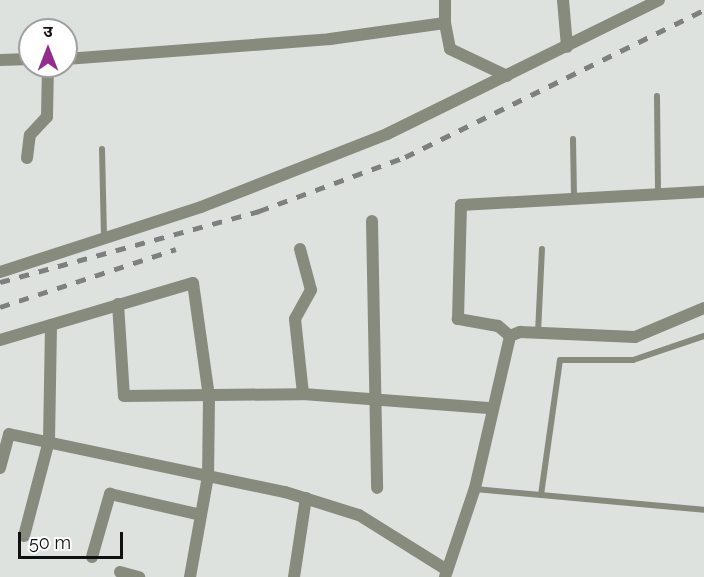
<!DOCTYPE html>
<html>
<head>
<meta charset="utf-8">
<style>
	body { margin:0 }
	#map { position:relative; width:704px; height:577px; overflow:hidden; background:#dde2df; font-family:Raleway,"Noto Sans Devanagari",sans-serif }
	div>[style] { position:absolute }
	.service>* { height:6px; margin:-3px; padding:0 3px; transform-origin:3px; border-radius:3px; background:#878b7d }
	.minor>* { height:12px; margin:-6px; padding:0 6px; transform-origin:6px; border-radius:6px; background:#878b7d }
	.rail>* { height:4.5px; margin-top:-2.25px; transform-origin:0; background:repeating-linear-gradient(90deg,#7d807e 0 10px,transparent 0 20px) }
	span { translate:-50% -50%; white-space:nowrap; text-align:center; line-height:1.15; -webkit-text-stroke:6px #fff; paint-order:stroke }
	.north { position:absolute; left:18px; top:18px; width:60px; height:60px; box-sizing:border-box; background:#fff; border:2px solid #9fa09f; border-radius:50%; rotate:0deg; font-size:16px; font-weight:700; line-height:24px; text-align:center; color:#0f1110 }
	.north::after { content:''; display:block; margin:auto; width:21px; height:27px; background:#942c8f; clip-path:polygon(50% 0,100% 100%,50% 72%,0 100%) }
	.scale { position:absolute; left:18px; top:532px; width:105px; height:27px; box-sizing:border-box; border:3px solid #0f1110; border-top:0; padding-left:8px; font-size:18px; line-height:21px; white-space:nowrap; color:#0f1110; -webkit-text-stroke:4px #fff; paint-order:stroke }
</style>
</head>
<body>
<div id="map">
	<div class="service">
		<div style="left:657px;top:96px;width:98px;rotate:89.4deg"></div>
		<div style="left:573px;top:139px;width:59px;rotate:89deg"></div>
		<div style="left:102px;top:149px;width:89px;rotate:88.7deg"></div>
		<div style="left:538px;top:333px;width:84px;rotate:-87.3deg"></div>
		<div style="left:475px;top:489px;width:230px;rotate:5.2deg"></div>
		<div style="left:541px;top:495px;width:136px;rotate:-82deg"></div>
		<div style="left:560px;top:360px;width:73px"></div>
		<div style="left:633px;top:360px;width:75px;rotate:-18.7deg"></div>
	</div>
	<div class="minor">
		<div style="left:445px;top:0;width:23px;rotate:90deg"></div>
		<div style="left:563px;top:0;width:47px;rotate:85.1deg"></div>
		<div style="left:66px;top:59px;width:265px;rotate:-4.3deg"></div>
		<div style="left:330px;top:39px;width:116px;rotate:-7.9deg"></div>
		<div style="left:445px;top:23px;width:26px;rotate:79deg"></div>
		<div style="left:450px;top:49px;width:63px;rotate:25.3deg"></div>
		<div style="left:0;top:60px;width:30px;rotate:-2deg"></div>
		<div style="left:27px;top:158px;width:23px;rotate:-83deg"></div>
		<div style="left:30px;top:135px;width:25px;rotate:-47deg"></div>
		<div style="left:47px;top:117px;width:51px;rotate:-88.9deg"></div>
		<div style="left:372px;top:221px;width:267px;rotate:88.9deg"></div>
		<div style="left:300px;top:249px;width:42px;rotate:75deg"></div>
		<div style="left:311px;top:290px;width:33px;rotate:119deg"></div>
		<div style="left:295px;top:319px;width:75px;rotate:83.9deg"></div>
		<div style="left:0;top:272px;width:211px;rotate:-17.9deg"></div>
		<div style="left:201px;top:207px;width:200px;rotate:-21.4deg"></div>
		<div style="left:387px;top:134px;width:303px;rotate:-26.2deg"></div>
		<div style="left:118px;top:304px;width:92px;rotate:86.3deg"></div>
		<div style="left:124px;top:396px;width:179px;rotate:-0.6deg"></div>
		<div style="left:303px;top:394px;width:189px;rotate:4.3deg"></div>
		<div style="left:510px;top:336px;width:16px;rotate:-140deg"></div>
		<div style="left:498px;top:326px;width:41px;rotate:-170.1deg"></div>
		<div style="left:458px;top:319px;width:114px;rotate:-88.5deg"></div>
		<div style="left:461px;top:205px;width:243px;rotate:-3.1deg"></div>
		<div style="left:0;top:340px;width:201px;rotate:-16.5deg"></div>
		<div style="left:193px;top:283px;width:115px;rotate:82deg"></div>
		<div style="left:209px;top:397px;width:79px;rotate:90.7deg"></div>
		<div style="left:208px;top:476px;width:103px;rotate:100.1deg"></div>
		<div style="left:0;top:468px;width:35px;rotate:-75deg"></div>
		<div style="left:9px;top:434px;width:282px;rotate:11.9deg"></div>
		<div style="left:285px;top:492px;width:77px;rotate:17.3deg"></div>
		<div style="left:359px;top:515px;width:104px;rotate:32deg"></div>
		<div style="left:24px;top:536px;width:98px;rotate:-75.3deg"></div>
		<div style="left:49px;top:441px;width:116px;rotate:-89deg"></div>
		<div style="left:92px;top:557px;width:66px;rotate:-74.1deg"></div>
		<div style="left:110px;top:494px;width:93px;rotate:13deg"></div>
		<div style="left:120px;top:572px;width:20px;rotate:15deg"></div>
		<div style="left:294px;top:577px;width:80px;rotate:-81.4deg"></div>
		<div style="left:445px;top:577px;width:94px;rotate:-71.4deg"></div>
		<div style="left:475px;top:488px;width:156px;rotate:-77deg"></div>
		<div style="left:510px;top:336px;width:11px;rotate:-22deg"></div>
		<div style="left:520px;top:332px;width:115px;rotate:2.5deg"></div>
		<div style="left:635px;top:337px;width:75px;rotate:-22.8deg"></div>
	</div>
	<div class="rail">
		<div style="left:0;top:282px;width:269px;rotate:-15.3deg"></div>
		<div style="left:259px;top:211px;width:156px;rotate:-20.3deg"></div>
		<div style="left:405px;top:157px;width:333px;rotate:-26.2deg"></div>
		<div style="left:0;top:307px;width:185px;rotate:-18.2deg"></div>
	</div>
	<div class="north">उ</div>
	<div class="scale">50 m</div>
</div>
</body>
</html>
